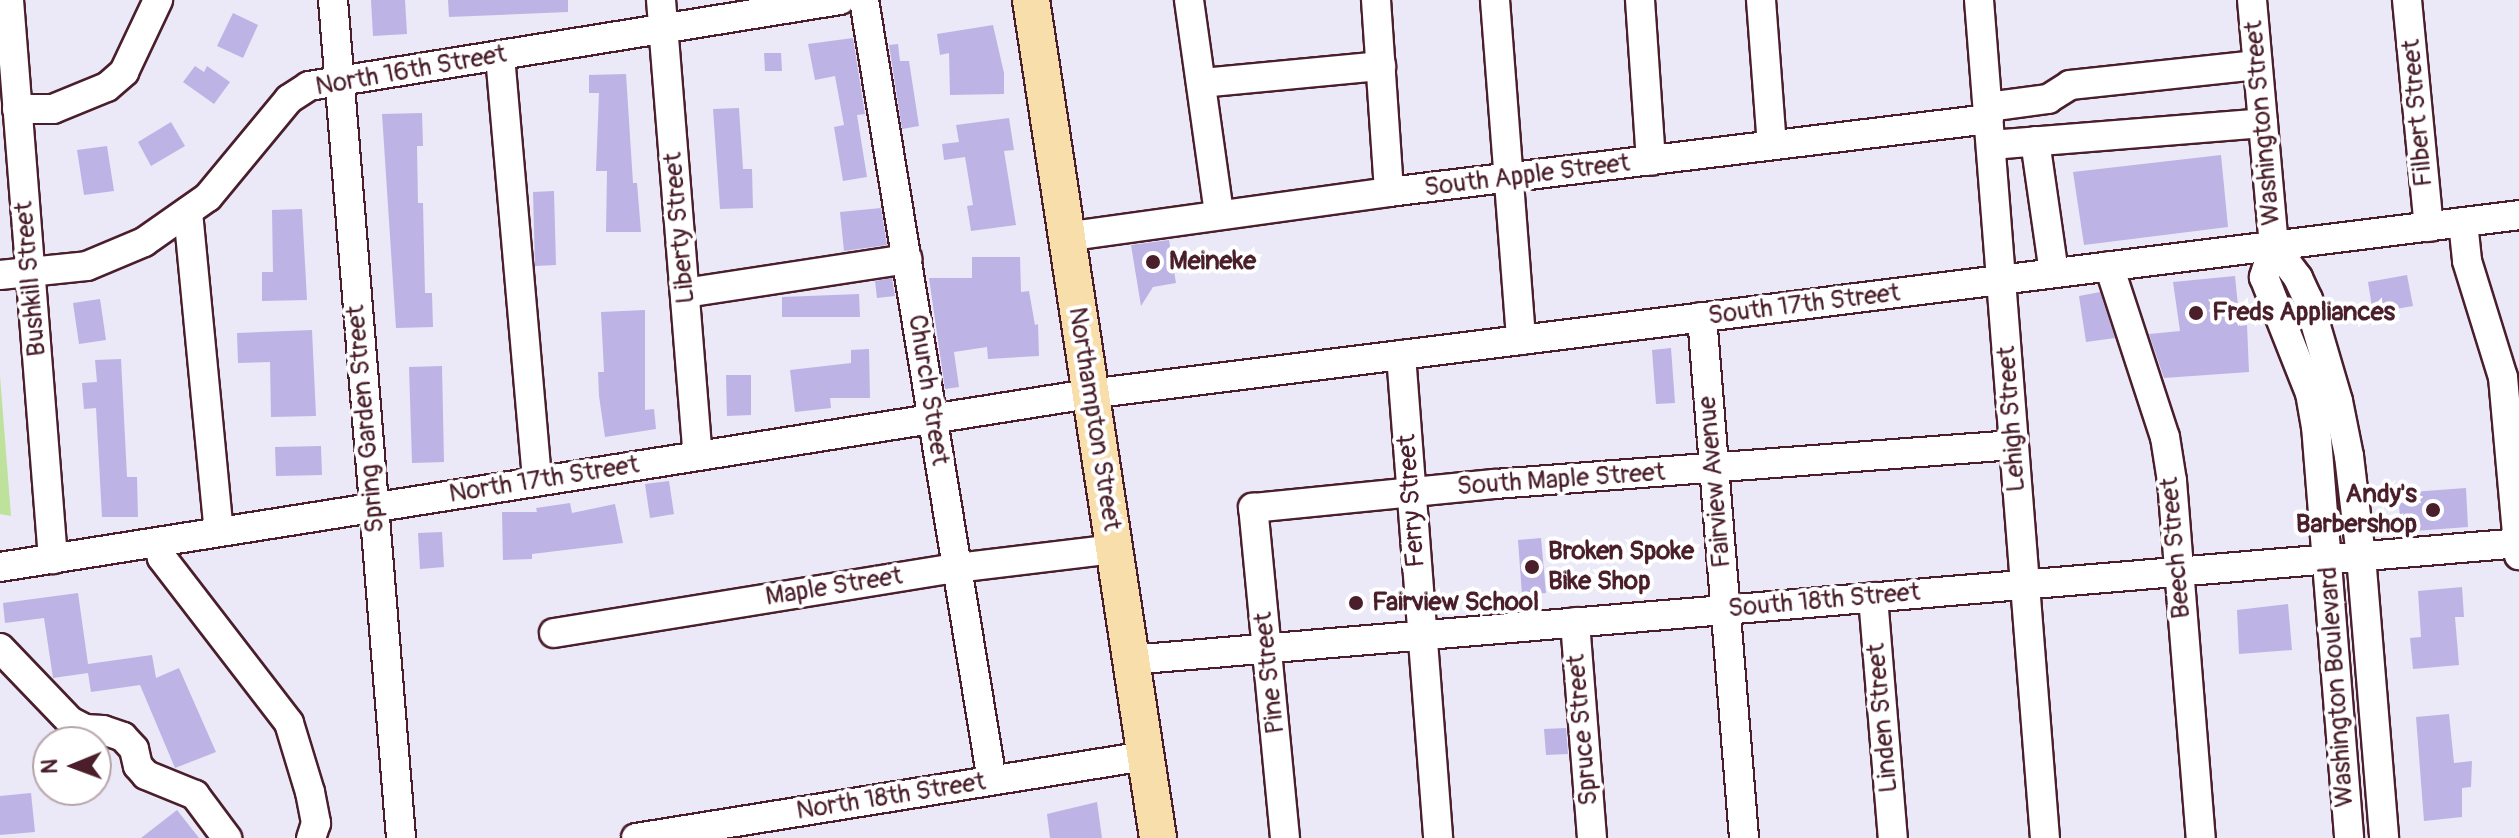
<!DOCTYPE html>
<html>
<head>
<meta charset="utf-8">
<style>
	body { margin:0 }
	#map { position:relative; width:2519px; height:838px; overflow:hidden; background:#ebe8f7; font-family:Pangolin,sans-serif }
	div>[style] { position:absolute }
	.green>* { inset:0; background:#bee19b }
	.building>* { inset:0; background:#bdb4e5 }
	.roads { filter:drop-shadow(2px 0 #4a1f2b) drop-shadow(-2px 0 #4a1f2b) drop-shadow(0 2px #4a1f2b) drop-shadow(0 -2px #4a1f2b) }
	.minor>* { height:28px; margin:-14px; padding:0 14px; transform-origin:14px; border-radius:14px; background:#fff }
	.major>* { height:36px; margin:-18px; padding:0 18px; transform-origin:18px; border-radius:18px; background:#f8deab }
	.dots>* { width:22px; height:22px; translate:-50% -50%; box-sizing:border-box; border:4px solid #fff; border-radius:50% }
	span { translate:-50% -50%; white-space:nowrap; text-align:center; line-height:1.15; -webkit-text-stroke:8px #fff; paint-order:stroke }
	.street-label { font-size:26px; color:#4a1f2b }
	.poi-label { font-size:26px; color:#4a1f2b; font-weight:700 }
	.left { translate:0 -50%; text-align:left }
	.right { translate:-100% -50%; text-align:right }
	.north { position:absolute; left:32px; top:726px; width:80px; height:80px; box-sizing:border-box; background:#fff; border:2px solid #b7a5aa; border-radius:50%; rotate:269deg; font-size:22px; font-weight:700; line-height:32px; text-align:center; color:#4a1f2b }
	.north::after { content:''; display:block; margin:auto; width:28px; height:36px; background:#4a1f2b; clip-path:polygon(50% 0,100% 100%,50% 72%,0 100%) }
</style>
</head>
<body>
<div id="map">
	<div class="green">
		<div style="clip-path:polygon(0 376px,11px 516px,0 514px)"></div>
	</div>
	<div class="building">
		<div style="clip-path:polygon(371px 0,405px 0,407px 34px,373px 36px)"></div>
		<div style="clip-path:polygon(448px 0,568px 0,568px 12px,449px 17px)"></div>
		<div style="clip-path:polygon(233px 13px,258px 25px,243px 58px,217px 46px)"></div>
		<div style="clip-path:polygon(993px 25px,1004px 73px,1004px 94px,950px 95px,949px 53px,940px 55px,937px 34px)"></div>
		<div style="clip-path:polygon(853px 38px,865px 114px,857px 115px,867px 177px,843px 181px,834px 127px,844px 125px,835px 76px,815px 80px,808px 44px)"></div>
		<div style="clip-path:polygon(898px 44px,900px 61px,909px 61px,919px 126px,902px 129px,889px 45px)"></div>
		<div style="clip-path:polygon(764px 53px,781px 53px,782px 71px,765px 71px)"></div>
		<div style="clip-path:polygon(195px 66px,204px 72px,207px 66px,230px 82px,214px 104px,183px 82px)"></div>
		<div style="clip-path:polygon(626px 74px,633px 183px,637px 183px,641px 232px,606px 232px,607px 171px,596px 171px,599px 93px,589px 93px,589px 75px)"></div>
		<div style="clip-path:polygon(739px 108px,743px 169px,752px 169px,753px 208px,720px 209px,713px 109px)"></div>
		<div style="clip-path:polygon(422px 113px,423px 146px,417px 146px,418px 203px,423px 203px,425px 293px,432px 293px,433px 327px,396px 328px,382px 114px)"></div>
		<div style="clip-path:polygon(1009px 118px,1014px 150px,1004px 151px,1016px 225px,971px 231px,967px 206px,973px 205px,965px 157px,944px 160px,942px 144px,959px 142px,956px 125px)"></div>
		<div style="clip-path:polygon(171px 122px,185px 146px,151px 166px,138px 142px)"></div>
		<div style="clip-path:polygon(107px 146px,114px 191px,84px 195px,77px 150px)"></div>
		<div style="clip-path:polygon(2221px 155px,2228px 227px,2084px 245px,2073px 172px)"></div>
		<div style="clip-path:polygon(554px 191px,556px 265px,535px 266px,533px 192px)"></div>
		<div style="clip-path:polygon(881px 208px,887px 245px,844px 251px,840px 212px)"></div>
		<div style="clip-path:polygon(302px 209px,307px 300px,262px 301px,262px 272px,273px 272px,272px 210px)"></div>
		<div style="clip-path:polygon(1169px 240px,1176px 283px,1153px 287px,1141px 306px,1131px 245px)"></div>
		<div style="clip-path:polygon(972px 257px,1020px 257px,1021px 292px,1029px 291px,1035px 325px,1038px 324px,1039px 356px,988px 359px,987px 347px,954px 352px,959px 387px,945px 389px,929px 278px,972px 278px)"></div>
		<div style="clip-path:polygon(2407px 275px,2413px 306px,2373px 313px,2368px 282px)"></div>
		<div style="clip-path:polygon(2235px 276px,2240px 326px,2247px 325px,2249px 372px,2164px 378px,2149px 334px,2180px 331px,2173px 282px)"></div>
		<div style="clip-path:polygon(892px 278px,895px 296px,877px 298px,875px 281px)"></div>
		<div style="clip-path:polygon(2100px 292px,2115px 338px,2086px 342px,2079px 296px)"></div>
		<div style="clip-path:polygon(859px 294px,860px 317px,782px 317px,782px 297px)"></div>
		<div style="clip-path:polygon(100px 299px,106px 340px,79px 344px,73px 303px)"></div>
		<div style="clip-path:polygon(645px 310px,645px 410px,654px 409px,656px 429px,605px 437px,599px 396px,598px 372px,604px 372px,601px 312px)"></div>
		<div style="clip-path:polygon(312px 330px,316px 416px,271px 417px,270px 362px,238px 363px,237px 333px)"></div>
		<div style="clip-path:polygon(1671px 348px,1675px 403px,1656px 404px,1652px 350px)"></div>
		<div style="clip-path:polygon(869px 349px,870px 398px,830px 398px,831px 408px,795px 412px,790px 370px,851px 363px,851px 350px)"></div>
		<div style="clip-path:polygon(121px 359px,127px 477px,137px 477px,138px 517px,102px 517px,96px 408px,84px 409px,82px 383px,97px 382px,95px 360px)"></div>
		<div style="clip-path:polygon(442px 366px,444px 462px,412px 463px,409px 367px)"></div>
		<div style="clip-path:polygon(726px 375px,751px 375px,751px 415px,727px 416px)"></div>
		<div style="clip-path:polygon(321px 446px,322px 475px,276px 476px,275px 447px)"></div>
		<div style="clip-path:polygon(669px 481px,674px 514px,650px 518px,645px 484px)"></div>
		<div style="clip-path:polygon(2466px 488px,2468px 527px,2401px 532px,2398px 493px)"></div>
		<div style="clip-path:polygon(570px 503px,572px 513px,615px 504px,623px 543px,532px 554px,532px 559px,503px 560px,502px 512px,537px 512px,536px 508px)"></div>
		<div style="clip-path:polygon(442px 532px,444px 567px,420px 569px,418px 533px)"></div>
		<div style="clip-path:polygon(1541px 538px,1546px 593px,1522px 595px,1518px 540px)"></div>
		<div style="clip-path:polygon(2462px 587px,2464px 617px,2455px 617px,2459px 665px,2413px 669px,2410px 638px,2421px 637px,2418px 591px)"></div>
		<div style="clip-path:polygon(78px 593px,88px 664px,152px 655px,156px 678px,179px 668px,216px 752px,175px 768px,140px 685px,91px 692px,88px 673px,53px 678px,44px 618px,5px 623px,3px 603px)"></div>
		<div style="clip-path:polygon(2288px 604px,2292px 650px,2239px 654px,2237px 610px)"></div>
		<div style="clip-path:polygon(2449px 714px,2454px 763px,2472px 761px,2471px 787px,2462px 788px,2462px 817px,2424px 821px,2416px 717px)"></div>
		<div style="clip-path:polygon(1566px 728px,1568px 754px,1546px 755px,1544px 729px)"></div>
		<div style="clip-path:polygon(31px 793px,35px 832px,0 835px,0 796px)"></div>
		<div style="clip-path:polygon(1097px 802px,1102px 838px,1050px 838px,1047px 814px)"></div>
		<div style="clip-path:polygon(177px 810px,199px 838px,141px 838px)"></div>
	</div>
	<div class="roads">
		<div class="minor">
			<div style="left:9px;top:0;width:561px;rotate:85.5deg"></div>
			<div style="left:333px;top:0;width:841px;rotate:85.36deg"></div>
			<div style="left:661px;top:0;width:457px;rotate:85.4deg"></div>
			<div style="left:864px;top:0;width:791px;rotate:80.69deg"></div>
			<div style="left:1189px;top:0;width:216px;rotate:82deg"></div>
			<div style="left:1376px;top:0;width:192px;rotate:86.1deg"></div>
			<div style="left:1495px;top:0;width:341px;rotate:85.6deg"></div>
			<div style="left:1640px;top:0;width:161px;rotate:86.1deg"></div>
			<div style="left:1761px;top:0;width:145px;rotate:85.7deg"></div>
			<div style="left:1979px;top:0;width:841px;rotate:85.5deg"></div>
			<div style="left:2252px;top:0;width:247px;rotate:84.9deg"></div>
			<div style="left:2274px;top:246px;width:33px;rotate:108deg"></div>
			<div style="left:2264px;top:277px;width:125px;rotate:68.4deg"></div>
			<div style="left:2310px;top:393px;width:34px;rotate:80deg"></div>
			<div style="left:2316px;top:426px;width:413px;rotate:85.4deg"></div>
			<div style="left:2407px;top:0;width:228px;rotate:84.5deg"></div>
			<div style="left:500px;top:56px;width:427px;rotate:85deg"></div>
			<div style="left:1201px;top:83px;width:181px;rotate:-5.4deg"></div>
			<div style="left:1988px;top:107px;width:61px;rotate:-7.6deg"></div>
			<div style="left:2048px;top:99px;width:26px;rotate:-32deg"></div>
			<div style="left:2070px;top:85px;width:188px;rotate:-6.1deg"></div>
			<div style="left:17px;top:109px;width:36px"></div>
			<div style="left:53px;top:109px;width:58px;rotate:-22.2deg"></div>
			<div style="left:107px;top:87px;width:23px;rotate:-41deg"></div>
			<div style="left:124px;top:72px;width:80px;rotate:-64.7deg"></div>
			<div style="left:2035px;top:141px;width:133px;rotate:81.8deg"></div>
			<div style="left:1991px;top:145px;width:273px;rotate:-4.6deg"></div>
			<div style="left:188px;top:212px;width:321px;rotate:84.5deg"></div>
			<div style="left:2463px;top:222px;width:39px;rotate:84deg"></div>
			<div style="left:2467px;top:261px;width:121px;rotate:72.8deg"></div>
			<div style="left:2503px;top:377px;width:179px;rotate:84.9deg"></div>
			<div style="left:1065px;top:237px;width:327px;rotate:-7.9deg"></div>
			<div style="left:1389px;top:192px;width:604px;rotate:-6.94deg"></div>
			<div style="left:2274px;top:246px;width:40px;rotate:53deg"></div>
			<div style="left:2298px;top:278px;width:23px;rotate:65deg"></div>
			<div style="left:2308px;top:299px;width:106px;rotate:73.6deg"></div>
			<div style="left:2338px;top:401px;width:56px;rotate:78.7deg"></div>
			<div style="left:2349px;top:456px;width:101px;rotate:83.2deg"></div>
			<div style="left:2361px;top:556px;width:283px;rotate:85.3deg"></div>
			<div style="left:2109px;top:266px;width:180px;rotate:71.9deg"></div>
			<div style="left:2165px;top:437px;width:45px;rotate:81deg"></div>
			<div style="left:2172px;top:481px;width:358px;rotate:85.4deg"></div>
			<div style="left:0;top:275px;width:87px;rotate:-5.9deg"></div>
			<div style="left:87px;top:266px;width:62px;rotate:-22.8deg"></div>
			<div style="left:144px;top:242px;width:78px;rotate:-35.1deg"></div>
			<div style="left:208px;top:197px;width:127px;rotate:-50.4deg"></div>
			<div style="left:289px;top:99px;width:24px;rotate:-33deg"></div>
			<div style="left:309px;top:86px;width:538px;rotate:-9.2deg"></div>
			<div style="left:685px;top:293px;width:225px;rotate:-8.7deg"></div>
			<div style="left:1702px;top:317px;width:523px;rotate:85.39deg"></div>
			<div style="left:1401px;top:355px;width:484px;rotate:85.6deg"></div>
			<div style="left:158px;top:542px;width:16px;rotate:76deg"></div>
			<div style="left:162px;top:558px;width:208px;rotate:52.4deg"></div>
			<div style="left:289px;top:723px;width:72px;rotate:73.1deg"></div>
			<div style="left:310px;top:792px;width:32px;rotate:79deg"></div>
			<div style="left:316px;top:823px;width:16px;rotate:108deg"></div>
			<div style="left:0;top:567px;width:1103px;rotate:-9.03deg"></div>
			<div style="left:1089px;top:394px;width:1441px;rotate:-7.13deg"></div>
			<div style="left:1873px;top:597px;width:242px;rotate:85.3deg"></div>
			<div style="left:1575px;top:622px;width:217px;rotate:85.5deg"></div>
			<div style="left:554px;top:633px;width:408px;rotate:-9.2deg"></div>
			<div style="left:957px;top:568px;width:158px;rotate:-6.9deg"></div>
			<div style="left:0;top:648px;width:101px;rotate:46.2deg"></div>
			<div style="left:70px;top:721px;width:17px;rotate:28deg"></div>
			<div style="left:85px;top:729px;width:18px;rotate:3deg"></div>
			<div style="left:103px;top:730px;width:21px;rotate:19deg"></div>
			<div style="left:123px;top:737px;width:16px;rotate:47deg"></div>
			<div style="left:134px;top:749px;width:17px;rotate:77deg"></div>
			<div style="left:138px;top:766px;width:12px;rotate:48deg"></div>
			<div style="left:146px;top:775px;width:53px;rotate:22.2deg"></div>
			<div style="left:195px;top:795px;width:54px;rotate:53.3deg"></div>
			<div style="left:1130px;top:660px;width:1394px;rotate:-4.81deg"></div>
			<div style="left:636px;top:838px;width:516px;rotate:-9.15deg"></div>
			<div style="left:1285px;top:838px;width:332px;rotate:-95.5deg"></div>
			<div style="left:1253px;top:508px;width:243px;rotate:-5.7deg"></div>
			<div style="left:1495px;top:484px;width:520px;rotate:-4.3deg"></div>
		</div>
		<div class="major">
			<div style="left:1031px;top:0;width:848px;rotate:81.38deg"></div>
		</div>
	</div>
	<div class="dots">
		<div style="left:1153px;top:262px;background:#4a1f2b"></div>
		<div style="left:2196px;top:313px;background:#4a1f2b"></div>
		<div style="left:2433px;top:510px;background:#4a1f2b"></div>
		<div style="left:1532px;top:567px;background:#4a1f2b"></div>
		<div style="left:1356px;top:603px;background:#4a1f2b"></div>
	</div>
	<div class="street-label">
		<span style="left:411px;top:71px;rotate:-10deg">North 16th Street</span>
		<span style="left:2418px;top:113px;rotate:-95deg">Filbert Street</span>
		<span style="left:2263px;top:123px;rotate:-95deg">Washington Street</span>
		<span style="left:1527px;top:176px;rotate:-7deg">South Apple Street</span>
		<span style="left:680px;top:228px;rotate:-95deg">Liberty Street</span>
		<span style="left:31px;top:279px;rotate:-95deg">Bushkill Street</span>
		<span style="left:1804px;top:305px;rotate:-7deg">South 17th Street</span>
		<span style="left:928px;top:390px;rotate:81deg">Church Street</span>
		<span style="left:366px;top:419px;rotate:-95deg">Spring Garden Street</span>
		<span style="left:1094px;top:419px;rotate:81deg">Northampton Street</span>
		<span style="left:2012px;top:419px;rotate:-94deg">Lehigh Street</span>
		<span style="left:544px;top:480px;rotate:-9deg">North 17th Street</span>
		<span style="left:1561px;top:480px;rotate:-4deg">South Maple Street</span>
		<span style="left:1715px;top:482px;rotate:-95deg">Fairview Avenue</span>
		<span style="left:1412px;top:501px;rotate:-94deg">Ferry Street</span>
		<span style="left:2176px;top:548px;rotate:-95deg">Beech Street</span>
		<span style="left:834px;top:587px;rotate:-9deg">Maple Street</span>
		<span style="left:1824px;top:601px;rotate:-5deg">South 18th Street</span>
		<span style="left:1270px;top:673px;rotate:-96deg">Pine Street</span>
		<span style="left:2337px;top:687px;rotate:-94deg">Washington Boulevard</span>
		<span style="left:1883px;top:718px;rotate:-95deg">Linden Street</span>
		<span style="left:1583px;top:730px;rotate:-95deg">Spruce Street</span>
		<span style="left:891px;top:797px;rotate:-9deg">North 18th Street</span>
	</div>
	<div class="poi-label">
		<span class="left" style="left:1169px;top:262px">Meineke</span>
		<span class="left" style="left:2212px;top:313px">Freds Appliances</span>
		<span class="right" style="left:2417px;top:510px">Andy's<br>Barbershop</span>
		<span class="left" style="left:1548px;top:567px">Broken Spoke<br>Bike Shop</span>
		<span class="left" style="left:1372px;top:603px">Fairview School</span>
	</div>
	<div class="north">N</div>
</div>
</body>
</html>
